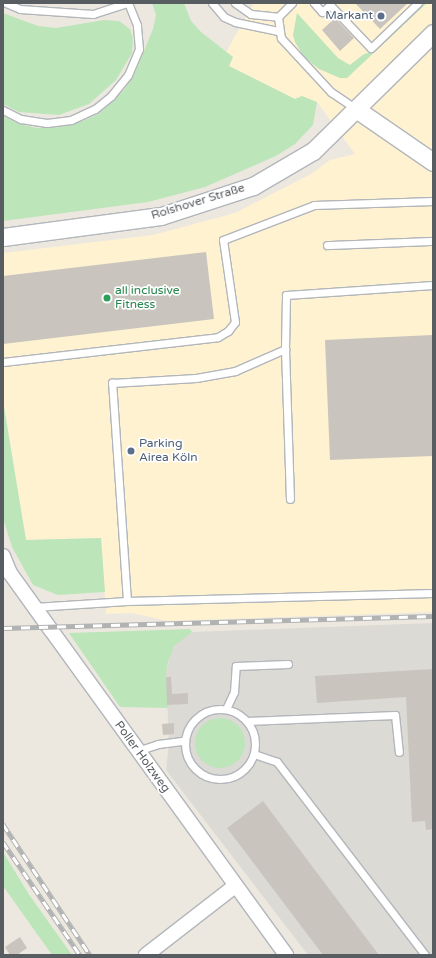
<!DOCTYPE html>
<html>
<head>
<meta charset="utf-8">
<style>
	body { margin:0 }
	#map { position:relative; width:436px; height:958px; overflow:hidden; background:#ece8df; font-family:"Varela Round",sans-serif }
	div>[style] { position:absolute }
	.commercial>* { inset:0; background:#fff2d1 }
	.industrial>* { inset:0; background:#dcdad4 }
	.green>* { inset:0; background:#bce5ba }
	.round { border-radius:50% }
	.building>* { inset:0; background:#c9c5be }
	.roads { filter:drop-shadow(1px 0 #b2b6bb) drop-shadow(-1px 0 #b2b6bb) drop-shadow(0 1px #b2b6bb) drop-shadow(0 -1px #b2b6bb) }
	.service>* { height:7px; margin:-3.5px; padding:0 3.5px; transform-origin:3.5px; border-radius:3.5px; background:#fff }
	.service>.ring { margin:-3.5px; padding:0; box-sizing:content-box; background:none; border:7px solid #fff; border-radius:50% }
	.minor>* { height:14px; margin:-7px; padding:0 7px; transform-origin:7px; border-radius:7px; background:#fff }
	.tertiary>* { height:17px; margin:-8.5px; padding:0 8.5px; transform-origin:8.5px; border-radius:8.5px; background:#fff }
	.rail>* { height:4.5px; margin-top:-2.25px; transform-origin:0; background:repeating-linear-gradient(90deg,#fff 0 9px,#b1b2b2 0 18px); box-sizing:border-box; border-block:1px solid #b1b2b2 }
	.dots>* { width:11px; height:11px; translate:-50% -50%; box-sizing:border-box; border:2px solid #fff; border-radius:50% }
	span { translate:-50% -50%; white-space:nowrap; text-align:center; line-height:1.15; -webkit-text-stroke:3.5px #fff; paint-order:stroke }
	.service-label { font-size:12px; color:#4e5e75 }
	.right { translate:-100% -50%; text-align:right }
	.left { translate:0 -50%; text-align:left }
	.street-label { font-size:12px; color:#585d61 }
	.leisure-label { font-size:12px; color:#27864d }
	.frame { position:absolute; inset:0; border:4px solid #585d61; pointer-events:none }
</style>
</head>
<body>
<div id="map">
	<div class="commercial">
		<div style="clip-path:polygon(254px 3px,433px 3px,433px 612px,167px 621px,132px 613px,106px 614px,101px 538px,26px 540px,3px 401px,3px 253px,153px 235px,235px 213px,311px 174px,330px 160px,355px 154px,317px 102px,295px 99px,229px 66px,233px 57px,226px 52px)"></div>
	</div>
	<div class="industrial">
		<div style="clip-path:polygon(433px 623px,433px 955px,308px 955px,166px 770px,169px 743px,166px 673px,171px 651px,178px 641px,192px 632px)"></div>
	</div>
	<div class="green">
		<div style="clip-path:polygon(152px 3px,184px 3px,191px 21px,201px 32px,233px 57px,229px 66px,295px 99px,302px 96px,317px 102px,313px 125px,295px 144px,276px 156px,205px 187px,148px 202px,3px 221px,3px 116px,19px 124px,37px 128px,61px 127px,83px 121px,98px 114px,124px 90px,134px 75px,153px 29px,156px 15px)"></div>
		<div style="clip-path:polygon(422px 3px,427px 3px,347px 78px,340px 78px,319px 69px,304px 57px,295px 42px,293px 35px,297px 13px,338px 58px,350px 65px,364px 54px,372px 52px)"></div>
		<div style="clip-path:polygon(3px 13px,38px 26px,56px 28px,104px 20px,119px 21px,130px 29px,133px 39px,132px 53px,116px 80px,89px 104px,59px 115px,19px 112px,3px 104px)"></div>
		<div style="clip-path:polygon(3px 401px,26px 540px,101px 538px,105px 592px,58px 595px,33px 585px,12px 547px,3px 518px)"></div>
		<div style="clip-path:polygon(190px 629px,192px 632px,174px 646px,168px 662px,166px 673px,168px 708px,120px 707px,69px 633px)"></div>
		<div class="round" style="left:195px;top:718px;width:50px;height:50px"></div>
		<div style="clip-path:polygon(3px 852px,30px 896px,72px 955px,52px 955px,3px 886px)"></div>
	</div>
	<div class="building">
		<div style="clip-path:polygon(355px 3px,408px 3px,380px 29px)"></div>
		<div style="clip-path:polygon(335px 18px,354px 38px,340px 51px,322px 30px)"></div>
		<div style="clip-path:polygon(206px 252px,214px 319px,3px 344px,3px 276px)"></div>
		<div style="clip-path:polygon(433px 335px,433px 456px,330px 460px,325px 340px)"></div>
		<div style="clip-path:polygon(433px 669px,433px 829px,426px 830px,425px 821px,412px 822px,406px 697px,317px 703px,315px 676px)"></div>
		<div style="clip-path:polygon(166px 677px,171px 677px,172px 694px,188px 693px,188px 704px,167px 705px)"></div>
		<div style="clip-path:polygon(174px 723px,174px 734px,163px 735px,162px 724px)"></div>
		<div style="clip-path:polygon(263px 801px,379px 955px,323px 955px,227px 828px)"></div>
		<div style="clip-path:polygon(20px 937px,27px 948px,17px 955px,10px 955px,5px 947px)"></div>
	</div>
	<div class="roads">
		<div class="service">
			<div style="left:6px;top:3px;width:15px;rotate:23deg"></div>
			<div style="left:20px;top:9px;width:73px;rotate:3.9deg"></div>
			<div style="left:93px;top:14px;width:36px;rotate:-18deg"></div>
			<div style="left:212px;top:3px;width:18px;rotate:49deg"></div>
			<div style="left:224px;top:17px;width:12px;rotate:24deg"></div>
			<div style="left:235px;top:22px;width:44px;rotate:11.8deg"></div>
			<div style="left:235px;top:3px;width:19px;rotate:35deg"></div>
			<div style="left:251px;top:14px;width:27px;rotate:6deg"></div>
			<div style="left:292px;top:3px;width:20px;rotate:135deg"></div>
			<div style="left:278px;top:17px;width:21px;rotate:82deg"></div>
			<div style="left:281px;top:38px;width:74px;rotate:47.2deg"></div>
			<div style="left:331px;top:92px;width:30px;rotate:34deg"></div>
			<div style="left:314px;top:3px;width:12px;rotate:48deg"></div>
			<div style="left:322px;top:12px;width:11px;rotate:-41deg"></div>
			<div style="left:330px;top:5px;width:59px;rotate:46.4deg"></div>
			<div style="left:371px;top:48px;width:65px;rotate:-43.8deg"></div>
			<div style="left:3px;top:110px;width:20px;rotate:27deg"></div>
			<div style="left:21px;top:119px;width:26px;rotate:9deg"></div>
			<div style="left:47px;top:123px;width:24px;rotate:-7deg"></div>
			<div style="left:71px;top:120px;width:26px;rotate:-25deg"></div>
			<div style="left:95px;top:109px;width:21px;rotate:-39deg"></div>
			<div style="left:111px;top:96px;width:27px;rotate:-51deg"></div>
			<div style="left:128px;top:75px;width:28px;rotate:-67deg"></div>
			<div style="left:139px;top:49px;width:24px;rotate:-95deg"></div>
			<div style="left:137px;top:25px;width:24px;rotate:-112deg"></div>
			<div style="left:327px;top:245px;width:106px;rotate:-2.2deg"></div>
			<div style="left:285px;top:349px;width:150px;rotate:88.1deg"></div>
			<div style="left:3px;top:362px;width:216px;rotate:-6.6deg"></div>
			<div style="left:218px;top:337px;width:12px;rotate:-31deg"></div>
			<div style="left:228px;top:331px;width:11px;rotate:-52deg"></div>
			<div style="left:235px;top:322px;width:83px;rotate:-98.3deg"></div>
			<div style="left:223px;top:240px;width:97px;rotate:-21deg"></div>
			<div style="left:314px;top:205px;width:119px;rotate:-1.9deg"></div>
			<div style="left:127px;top:601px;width:219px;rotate:-93.9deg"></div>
			<div style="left:112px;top:383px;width:84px;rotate:-3.4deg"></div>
			<div style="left:196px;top:378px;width:40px;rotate:-10deg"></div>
			<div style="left:235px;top:371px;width:55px;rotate:-23.7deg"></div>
			<div style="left:285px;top:349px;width:54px;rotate:-88.9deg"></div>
			<div style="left:286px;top:295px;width:147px;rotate:-3.9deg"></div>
			<div style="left:34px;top:607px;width:93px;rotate:-3.7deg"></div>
			<div style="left:127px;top:601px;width:306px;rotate:-1.5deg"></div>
			<div class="ring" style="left:185px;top:709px;width:63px;height:63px"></div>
			<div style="left:226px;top:709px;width:19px;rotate:-65deg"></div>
			<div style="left:234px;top:692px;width:26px;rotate:-86deg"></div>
			<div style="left:236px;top:666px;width:52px;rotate:-2.2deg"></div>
			<div style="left:247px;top:721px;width:148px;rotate:-2.3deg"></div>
			<div style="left:395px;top:715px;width:37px;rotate:84deg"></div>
			<div style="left:137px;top:751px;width:22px;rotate:-18deg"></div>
			<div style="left:158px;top:744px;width:26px;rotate:-7deg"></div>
			<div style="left:254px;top:754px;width:24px;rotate:19deg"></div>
			<div style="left:277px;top:762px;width:243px;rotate:52.5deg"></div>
		</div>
		<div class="minor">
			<div style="left:3px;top:556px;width:18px;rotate:68deg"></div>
			<div style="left:10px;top:573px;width:70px;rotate:54.3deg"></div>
			<div style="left:51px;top:630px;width:401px;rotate:54.1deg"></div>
			<div style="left:146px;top:955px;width:113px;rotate:-37.8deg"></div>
		</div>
		<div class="tertiary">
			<div style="left:356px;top:109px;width:93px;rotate:34.5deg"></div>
			<div style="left:3px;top:237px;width:159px;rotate:-7.6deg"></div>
			<div style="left:161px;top:216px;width:97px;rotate:-18.1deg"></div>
			<div style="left:253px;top:186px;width:69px;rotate:-30.3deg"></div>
			<div style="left:313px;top:151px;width:168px;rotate:-44.5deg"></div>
		</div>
	</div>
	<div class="rail">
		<div style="left:3px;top:628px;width:430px;rotate:-1.6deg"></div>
		<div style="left:3px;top:824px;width:157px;rotate:56.4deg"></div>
		<div style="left:3px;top:842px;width:137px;rotate:55.7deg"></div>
	</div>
	<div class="dots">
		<div style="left:381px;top:16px;background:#5c6f8a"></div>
		<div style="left:107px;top:298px;background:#2e9e5b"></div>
		<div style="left:131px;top:451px;background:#5c6f8a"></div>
	</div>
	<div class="service-label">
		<span class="right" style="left:373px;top:16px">Markant</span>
		<span class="left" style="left:139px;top:451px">Parking<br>Airea Köln</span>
	</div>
	<div class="street-label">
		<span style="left:198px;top:202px;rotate:-17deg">Rolshover Straße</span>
		<span style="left:142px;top:757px;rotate:54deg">Poller Holzweg</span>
	</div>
	<div class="leisure-label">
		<span class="left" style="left:115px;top:298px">all inclusive<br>Fitness</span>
	</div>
	<div class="frame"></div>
</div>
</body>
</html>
